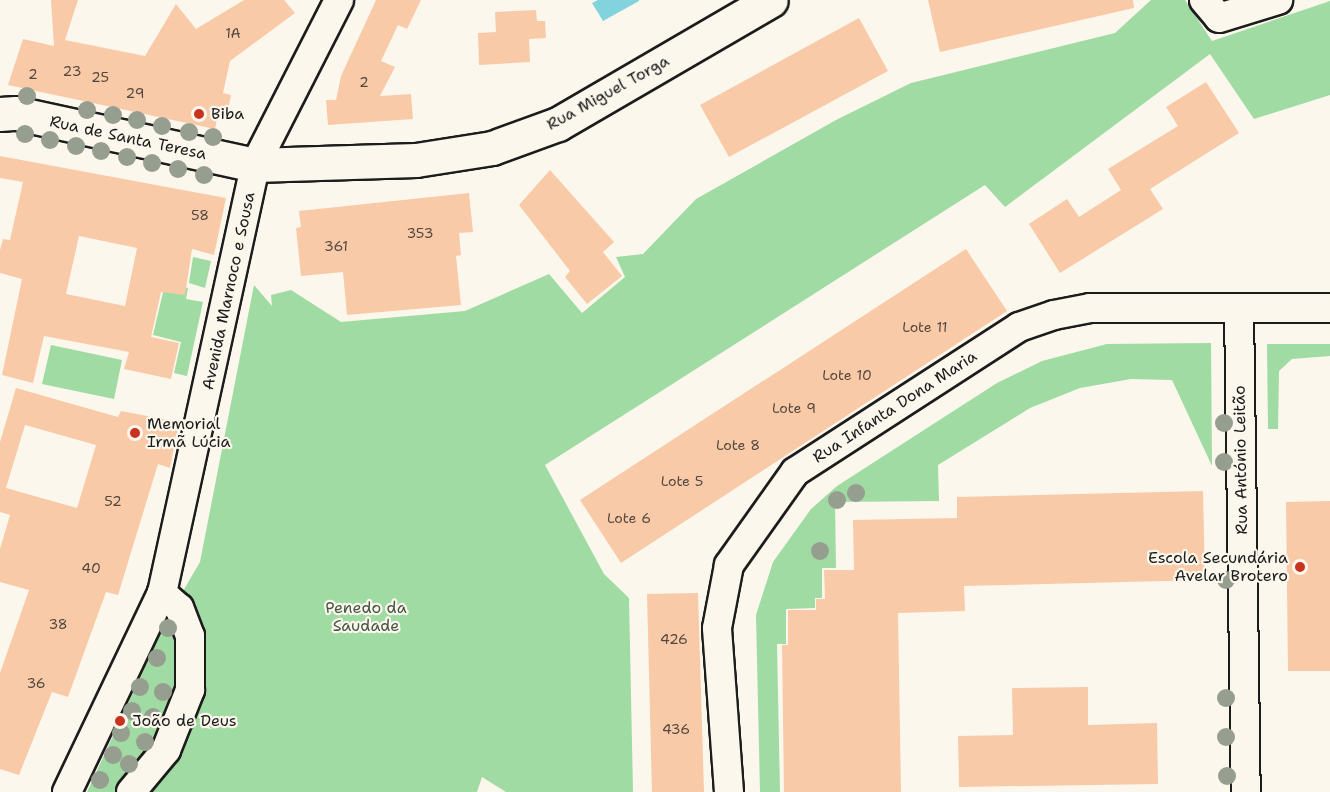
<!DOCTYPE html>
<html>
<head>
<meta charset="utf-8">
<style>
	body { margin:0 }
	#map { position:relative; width:1330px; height:792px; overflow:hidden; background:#fbf7ec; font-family:"Shantell Sans",sans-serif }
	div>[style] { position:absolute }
	.green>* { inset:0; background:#9fdba2 }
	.water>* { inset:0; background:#83d3de }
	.building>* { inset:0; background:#f9caa8 }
	.roads { filter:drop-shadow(2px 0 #1c1c1c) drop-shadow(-2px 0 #1c1c1c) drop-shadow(0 2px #1c1c1c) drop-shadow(0 -2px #1c1c1c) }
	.minor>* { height:28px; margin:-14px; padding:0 14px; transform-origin:14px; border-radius:14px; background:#fbf7ec }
	.major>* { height:33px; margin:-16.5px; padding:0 16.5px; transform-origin:16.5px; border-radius:16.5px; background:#fbf7ec }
	.trees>* { width:18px; height:18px; margin:-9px; border-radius:50%; background:#969e90 }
	.dots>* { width:16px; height:16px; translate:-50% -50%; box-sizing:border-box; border:3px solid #fbf7ec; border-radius:50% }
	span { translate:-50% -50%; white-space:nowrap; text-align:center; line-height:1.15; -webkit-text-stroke:4.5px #fbf7ec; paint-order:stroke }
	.number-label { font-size:14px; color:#53483f }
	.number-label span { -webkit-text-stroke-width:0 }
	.street-label { font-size:16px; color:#1c1c1c }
	.poi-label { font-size:16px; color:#1c1c1c }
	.left { translate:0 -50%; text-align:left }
	.right { translate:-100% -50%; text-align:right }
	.park-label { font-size:16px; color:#435544 }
</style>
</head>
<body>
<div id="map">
	<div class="green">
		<div style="clip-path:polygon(1151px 0,1185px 0,1212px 41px,1330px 1px,1330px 95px,1254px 119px,1210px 54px,1005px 207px,985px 185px,545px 465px,604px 574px,629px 598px,633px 792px,506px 792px,482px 777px,477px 792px,87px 792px,168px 617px,200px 562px,254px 285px,272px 306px,271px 295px,291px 290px,341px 322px,465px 311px,549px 274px,582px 313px,625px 277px,616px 257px,643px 254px,696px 199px,836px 120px,911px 83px,1115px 33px)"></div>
		<div style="clip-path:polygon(193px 257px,211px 261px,205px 288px,189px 283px)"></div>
		<div style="clip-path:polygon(165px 284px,188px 288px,186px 299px,203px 302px,187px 376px,174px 373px,181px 342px,153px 335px)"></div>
		<div style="clip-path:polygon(1211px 343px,1212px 466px,1172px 380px,1131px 379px,1080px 388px,1030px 408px,938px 465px,939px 501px,835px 502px,836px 568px,822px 568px,822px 598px,815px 598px,815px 608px,786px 609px,786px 644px,777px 644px,780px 792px,760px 792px,756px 615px,773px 562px,811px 509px,837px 486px,997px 383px,1042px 361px,1107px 344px)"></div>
		<div style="clip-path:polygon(1267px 344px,1330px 344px,1330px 356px,1292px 359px,1279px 371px,1278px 429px,1268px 429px)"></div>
		<div style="clip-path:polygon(51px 345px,122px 360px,114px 399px,42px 384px)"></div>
	</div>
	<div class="water">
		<div style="clip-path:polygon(598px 0,639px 0,639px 1px,603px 21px,592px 3px)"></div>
	</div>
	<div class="building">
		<div style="clip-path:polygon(51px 0,78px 0,65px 40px,145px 56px,176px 4px,196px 29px,244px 0,284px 0,295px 13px,230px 61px,223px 93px,231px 95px,226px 120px,217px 119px,215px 129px,8px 85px,23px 39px,54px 46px)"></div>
		<div style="clip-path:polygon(376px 0,421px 0,407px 29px,398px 25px,381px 61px,395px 67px,380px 96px,411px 94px,413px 119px,328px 125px,326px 100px,336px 100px,341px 76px)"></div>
		<div style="clip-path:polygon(928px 0,1133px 0,1134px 8px,940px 52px)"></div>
		<div style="clip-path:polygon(536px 10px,537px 21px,545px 21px,546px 38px,529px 39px,530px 62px,479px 65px,478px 33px,496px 32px,495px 12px)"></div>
		<div style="clip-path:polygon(859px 18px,888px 71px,729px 157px,700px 105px)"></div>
		<div style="clip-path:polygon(1206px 82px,1239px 133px,1150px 189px,1163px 209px,1060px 273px,1029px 224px,1067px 199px,1079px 217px,1121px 190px,1108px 169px,1178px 126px,1166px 107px)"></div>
		<div style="clip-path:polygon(evenodd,0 156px,226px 198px,214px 255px,192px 249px,185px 295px,161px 292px,151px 337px,179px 343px,171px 379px,124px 369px,129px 352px,44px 336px,33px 383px,2px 375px,22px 279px,0 273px,0 250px,3px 239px,10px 240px,23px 182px,0 178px,0 156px,79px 236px,137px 248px,125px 306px,66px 294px,79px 236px)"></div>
		<div style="clip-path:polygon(550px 170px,614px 242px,603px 252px,622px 276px,587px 304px,565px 277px,570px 271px,519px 205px)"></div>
		<div style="clip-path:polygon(469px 193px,473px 232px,459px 233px,461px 255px,456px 256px,461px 305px,347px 315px,343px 272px,301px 276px,296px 228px,301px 227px,299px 211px)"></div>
		<div style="clip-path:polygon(966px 249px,1007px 311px,621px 563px,580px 500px)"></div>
		<div style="clip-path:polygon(evenodd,16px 388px,118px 417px,121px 411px,179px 422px,170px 468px,158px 464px,118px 595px,106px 592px,68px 697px,52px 692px,19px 775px,0 769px,0 673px,29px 590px,0 582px,0 549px,10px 515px,0 512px,0 442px,16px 388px,25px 425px,96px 445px,77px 508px,6px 488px,25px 425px)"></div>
		<div style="clip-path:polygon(1203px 491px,1205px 580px,964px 586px,965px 611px,898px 613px,901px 792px,784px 792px,782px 645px,788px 645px,788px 610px,816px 610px,816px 599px,825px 599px,824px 570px,854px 570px,853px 520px,957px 518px,957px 497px)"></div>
		<div style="clip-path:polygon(1330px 501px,1330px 671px,1288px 671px,1286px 502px)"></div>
		<div style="clip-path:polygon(698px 593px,704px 792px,652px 792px,647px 594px)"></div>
		<div style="clip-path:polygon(1088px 687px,1088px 725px,1157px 723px,1158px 784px,959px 787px,958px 736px,1013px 735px,1012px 688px)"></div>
	</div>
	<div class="roads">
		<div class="minor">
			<div style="left:1204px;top:0;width:23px;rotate:50deg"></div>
			<div style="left:1219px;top:18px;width:62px;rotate:-17deg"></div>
			<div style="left:1239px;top:308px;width:484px;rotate:89.2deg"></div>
			<div style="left:67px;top:792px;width:221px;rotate:-64.5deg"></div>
			<div style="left:162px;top:593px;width:438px;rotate:-77.7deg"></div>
			<div style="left:255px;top:165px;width:185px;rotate:-63deg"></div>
			<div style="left:131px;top:792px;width:55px;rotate:-50.2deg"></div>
			<div style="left:166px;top:750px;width:65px;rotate:-68.2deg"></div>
			<div style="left:190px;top:690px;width:54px;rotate:-90deg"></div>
			<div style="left:190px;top:636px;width:30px;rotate:-111deg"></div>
			<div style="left:179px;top:608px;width:23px;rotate:-139deg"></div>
			<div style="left:729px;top:792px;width:164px;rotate:-94.2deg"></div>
			<div style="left:717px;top:628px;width:64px;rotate:-79.2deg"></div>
			<div style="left:729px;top:565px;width:114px;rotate:-54.6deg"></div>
			<div style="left:795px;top:472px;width:267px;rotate:-32.9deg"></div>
			<div style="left:1019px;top:327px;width:37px;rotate:-19deg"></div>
			<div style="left:1054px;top:315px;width:37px;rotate:-11deg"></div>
			<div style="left:1090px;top:308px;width:240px"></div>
		</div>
		<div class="major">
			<div style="left:0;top:114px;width:16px;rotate:-4deg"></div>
			<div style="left:16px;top:113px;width:245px;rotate:12.3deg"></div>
			<div style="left:255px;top:165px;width:161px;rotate:-1.8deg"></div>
			<div style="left:416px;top:160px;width:77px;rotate:-9deg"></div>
			<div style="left:492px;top:148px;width:70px;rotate:-20deg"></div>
			<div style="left:558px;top:124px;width:246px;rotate:-30.2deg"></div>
		</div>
	</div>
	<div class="trees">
		<div style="left:27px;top:96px"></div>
		<div style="left:87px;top:110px"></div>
		<div style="left:113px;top:115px"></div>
		<div style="left:137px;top:120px"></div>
		<div style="left:162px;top:126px"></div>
		<div style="left:189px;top:132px"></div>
		<div style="left:25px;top:134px"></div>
		<div style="left:213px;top:137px"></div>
		<div style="left:50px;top:140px"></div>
		<div style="left:76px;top:146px"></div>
		<div style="left:101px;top:151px"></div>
		<div style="left:127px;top:157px"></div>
		<div style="left:152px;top:163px"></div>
		<div style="left:178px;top:169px"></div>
		<div style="left:204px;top:175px"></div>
		<div style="left:1224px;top:423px"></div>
		<div style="left:1224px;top:462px"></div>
		<div style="left:856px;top:493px"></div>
		<div style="left:837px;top:500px"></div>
		<div style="left:820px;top:551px"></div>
		<div style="left:1226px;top:580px"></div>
		<div style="left:168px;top:628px"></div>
		<div style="left:157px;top:658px"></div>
		<div style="left:140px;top:687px"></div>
		<div style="left:163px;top:692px"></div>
		<div style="left:1226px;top:698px"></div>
		<div style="left:132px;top:711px"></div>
		<div style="left:153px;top:717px"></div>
		<div style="left:121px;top:733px"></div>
		<div style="left:1226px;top:737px"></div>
		<div style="left:145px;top:742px"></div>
		<div style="left:113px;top:755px"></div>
		<div style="left:129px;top:764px"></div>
		<div style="left:1227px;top:776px"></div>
		<div style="left:100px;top:780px"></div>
	</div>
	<div class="dots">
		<div style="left:199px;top:114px;background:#c8321e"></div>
		<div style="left:135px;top:433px;background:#c8321e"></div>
		<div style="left:1300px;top:567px;background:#c8321e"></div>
		<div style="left:120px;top:721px;background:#c8321e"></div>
	</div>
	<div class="number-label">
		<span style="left:233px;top:33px">1A</span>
		<span style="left:72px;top:71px">23</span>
		<span style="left:33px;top:74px">2</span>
		<span style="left:100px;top:77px">25</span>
		<span style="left:364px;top:82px">2</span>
		<span style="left:135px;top:93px">29</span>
		<span style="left:200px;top:215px">58</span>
		<span style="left:420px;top:233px">353</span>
		<span style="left:336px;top:246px">361</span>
		<span style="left:925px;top:327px">Lote 11</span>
		<span style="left:847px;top:375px">Lote 10</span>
		<span style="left:794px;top:408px">Lote 9</span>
		<span style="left:738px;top:445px">Lote 8</span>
		<span style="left:682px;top:481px">Lote 5</span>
		<span style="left:113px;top:501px">52</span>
		<span style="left:629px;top:518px">Lote 6</span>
		<span style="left:91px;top:568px">40</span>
		<span style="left:58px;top:624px">38</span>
		<span style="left:674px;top:639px">426</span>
		<span style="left:36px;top:683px">36</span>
		<span style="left:676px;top:729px">436</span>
	</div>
	<div class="street-label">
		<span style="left:608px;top:93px;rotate:-29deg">Rua Miguel Torga</span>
		<span style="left:128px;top:138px;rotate:12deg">Rua de Santa Teresa</span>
		<span style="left:229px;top:291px;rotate:-78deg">Avenida Marnoco e Sousa</span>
		<span style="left:895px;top:407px;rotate:-33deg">Rua Infanta Dona Maria</span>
		<span style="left:1241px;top:460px;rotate:-91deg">Rua António Leitão</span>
	</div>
	<div class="poi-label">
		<span class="left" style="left:211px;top:114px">Biba</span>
		<span class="left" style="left:147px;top:433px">Memorial<br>Irmã Lúcia</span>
		<span class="right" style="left:1288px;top:567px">Escola Secundária<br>Avelar Brotero</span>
		<span class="left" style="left:132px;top:721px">João de Deus</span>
	</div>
	<div class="park-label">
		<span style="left:366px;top:617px">Penedo da<br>Saudade</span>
	</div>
</div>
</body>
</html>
